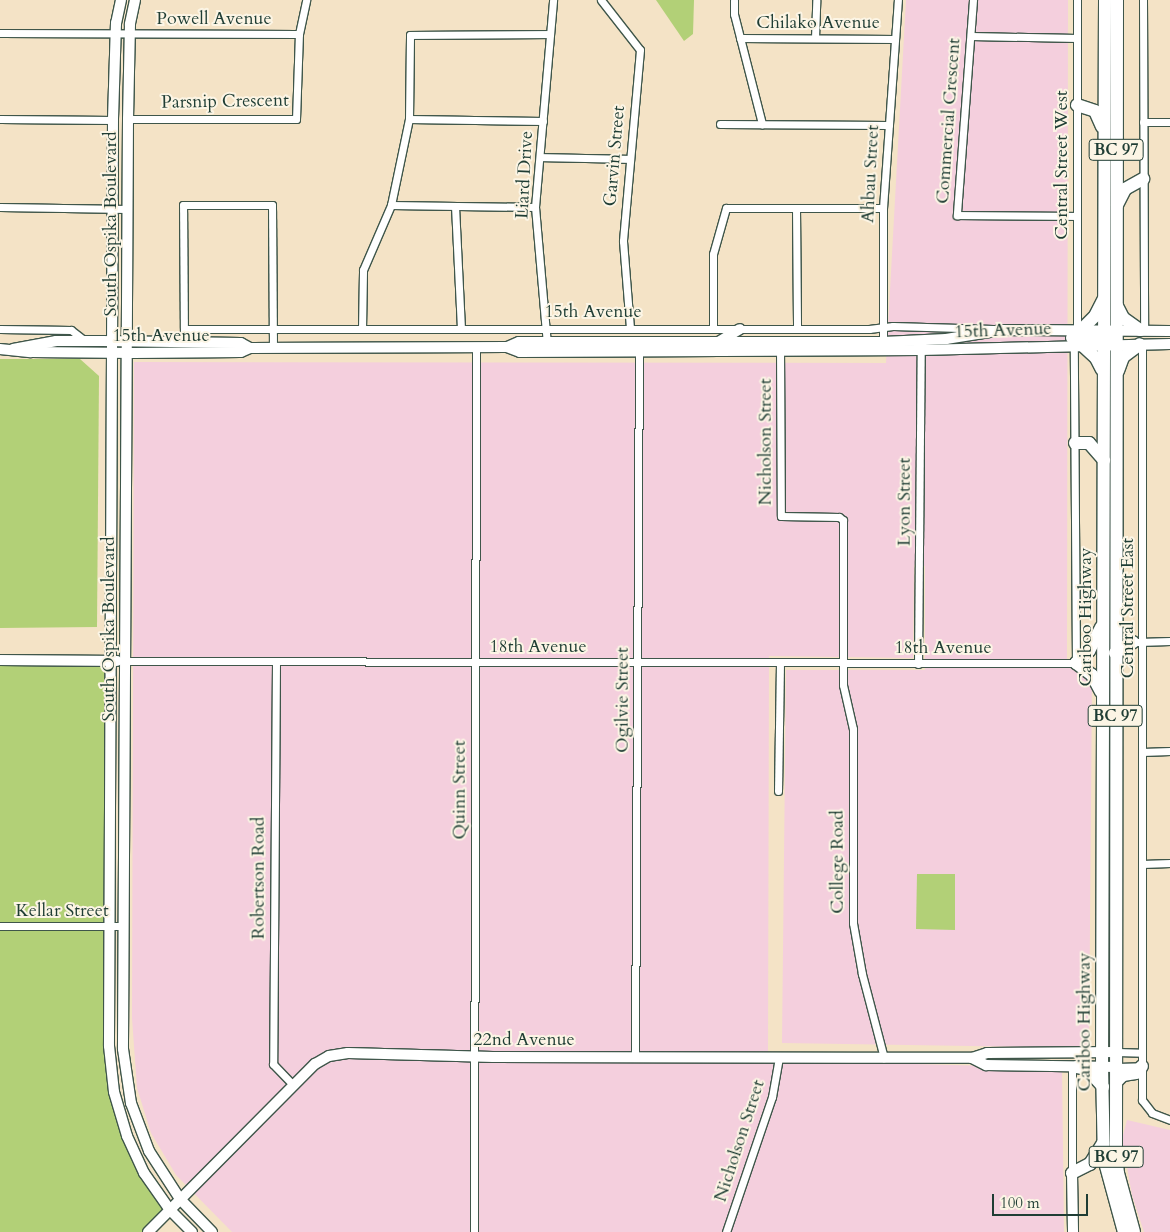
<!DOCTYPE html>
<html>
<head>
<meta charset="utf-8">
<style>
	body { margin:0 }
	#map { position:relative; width:1170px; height:1232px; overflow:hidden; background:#f4e3c6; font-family:Cardo,serif }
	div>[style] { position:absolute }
	.built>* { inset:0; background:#f4cfdd }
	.green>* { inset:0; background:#b2d077 }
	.roads { filter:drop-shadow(1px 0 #3f564a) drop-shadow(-1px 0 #3f564a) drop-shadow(0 1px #3f564a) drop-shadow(0 -1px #3f564a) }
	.street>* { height:7px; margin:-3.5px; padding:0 3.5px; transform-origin:3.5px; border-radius:3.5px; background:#fff }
	.secondary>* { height:10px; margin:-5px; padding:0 5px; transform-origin:5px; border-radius:5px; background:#fff }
	.highway>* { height:12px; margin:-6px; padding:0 6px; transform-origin:6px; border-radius:6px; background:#fff }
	span { translate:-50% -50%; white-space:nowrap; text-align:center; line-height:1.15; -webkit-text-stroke:4px #fcf5e5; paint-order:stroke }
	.shield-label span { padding:1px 4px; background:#fcf5e5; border:1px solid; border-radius:4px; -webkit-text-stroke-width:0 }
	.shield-label { font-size:16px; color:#1f3d34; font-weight:700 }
	.street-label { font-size:18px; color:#1f3d34 }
	.scale { position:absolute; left:992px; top:1194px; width:96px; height:22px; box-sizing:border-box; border:2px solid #1f3d34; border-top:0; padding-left:6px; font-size:15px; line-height:18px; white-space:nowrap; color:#1f3d34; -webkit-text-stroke:4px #fcf5e5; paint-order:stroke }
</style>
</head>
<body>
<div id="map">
	<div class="built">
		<div style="clip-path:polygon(906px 0,1068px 0,1067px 660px,1092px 684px,1089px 1048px,782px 1043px,786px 670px,925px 670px,925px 566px,914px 565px,913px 658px,769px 656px,768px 1060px,1062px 1068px,1064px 1232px,232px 1232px,176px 1175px,151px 1133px,137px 1088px,132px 1018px,134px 362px,886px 363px)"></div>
		<div style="clip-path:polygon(1127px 1120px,1170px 1130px,1170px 1232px,1144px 1232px,1132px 1195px,1122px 1139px)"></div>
	</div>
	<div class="green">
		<div style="clip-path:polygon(656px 0,694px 0,693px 34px,684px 41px)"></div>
		<div style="clip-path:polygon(0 359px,80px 359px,99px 376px,97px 627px,0 628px)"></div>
		<div style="clip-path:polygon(0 662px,110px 662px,110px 1039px,126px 1135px,169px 1208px,146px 1232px,0 1232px)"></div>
		<div style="clip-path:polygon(917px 874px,955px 874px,955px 930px,916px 929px)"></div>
	</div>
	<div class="roads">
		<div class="street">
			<div style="left:601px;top:0;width:63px;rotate:52deg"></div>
			<div style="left:640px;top:50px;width:192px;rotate:95.1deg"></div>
			<div style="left:623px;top:241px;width:87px;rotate:85.4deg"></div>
			<div style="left:734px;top:0;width:14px;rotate:90deg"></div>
			<div style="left:734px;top:14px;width:114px;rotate:75.7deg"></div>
			<div style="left:973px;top:0;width:216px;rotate:94.3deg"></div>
			<div style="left:957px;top:215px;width:120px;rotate:0.5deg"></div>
			<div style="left:1143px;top:0;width:330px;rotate:89.8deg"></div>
			<div style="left:0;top:33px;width:299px;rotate:0.2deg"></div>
			<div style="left:971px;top:36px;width:106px;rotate:1.1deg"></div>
			<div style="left:740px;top:38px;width:155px;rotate:0.4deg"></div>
			<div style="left:815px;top:38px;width:38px;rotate:-88deg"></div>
			<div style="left:0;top:119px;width:113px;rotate:0.5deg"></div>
			<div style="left:128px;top:119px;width:168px"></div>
			<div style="left:296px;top:119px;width:85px;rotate:-88deg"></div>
			<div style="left:299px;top:34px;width:35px;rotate:-78deg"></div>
			<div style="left:409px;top:119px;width:134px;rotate:0.9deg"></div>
			<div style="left:1143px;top:122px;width:27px"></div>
			<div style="left:720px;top:124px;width:169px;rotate:0.3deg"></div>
			<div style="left:540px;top:157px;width:90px;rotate:1.3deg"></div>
			<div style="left:391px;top:205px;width:144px;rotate:0.8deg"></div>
			<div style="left:455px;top:206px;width:123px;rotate:87.2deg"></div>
			<div style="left:0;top:207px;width:127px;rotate:0.9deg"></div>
			<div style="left:796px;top:208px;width:121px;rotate:89.5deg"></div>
			<div style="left:0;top:329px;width:71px;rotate:0.8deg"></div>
			<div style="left:71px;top:330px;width:18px;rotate:38deg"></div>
			<div style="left:184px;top:329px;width:685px"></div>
			<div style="left:869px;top:329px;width:24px;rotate:-7deg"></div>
			<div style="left:893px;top:326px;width:100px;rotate:1.7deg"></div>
			<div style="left:362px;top:329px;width:59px;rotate:-89deg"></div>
			<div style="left:363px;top:270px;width:71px;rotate:-66.7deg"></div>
			<div style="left:391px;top:205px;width:88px;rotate:-78.2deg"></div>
			<div style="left:409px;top:119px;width:84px;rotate:-89.3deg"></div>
			<div style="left:410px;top:35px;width:140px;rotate:-0.4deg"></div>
			<div style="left:713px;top:329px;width:75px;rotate:-90deg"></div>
			<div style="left:713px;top:254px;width:48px;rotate:-74.2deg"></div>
			<div style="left:726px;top:208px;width:157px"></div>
			<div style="left:1077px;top:331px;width:331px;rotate:-90deg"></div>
			<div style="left:184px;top:341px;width:136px;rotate:-90.4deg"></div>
			<div style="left:183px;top:205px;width:89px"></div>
			<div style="left:272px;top:205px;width:143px;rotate:89.6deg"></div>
			<div style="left:547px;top:344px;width:138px;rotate:-95deg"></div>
			<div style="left:535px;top:207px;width:208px;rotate:-85deg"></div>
			<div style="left:1142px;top:344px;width:756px;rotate:90deg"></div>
			<div style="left:1142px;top:1100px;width:16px;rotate:52deg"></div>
			<div style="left:1152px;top:1113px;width:19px;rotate:21deg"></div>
			<div style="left:780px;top:347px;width:169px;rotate:89.7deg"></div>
			<div style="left:781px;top:516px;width:58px;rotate:1deg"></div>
			<div style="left:839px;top:517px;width:5px;rotate:37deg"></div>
			<div style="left:843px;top:520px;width:165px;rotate:90deg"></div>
			<div style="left:843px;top:685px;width:45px;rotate:77.2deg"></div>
			<div style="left:853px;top:729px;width:194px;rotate:90deg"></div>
			<div style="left:853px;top:923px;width:52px;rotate:80deg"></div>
			<div style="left:862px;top:974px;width:87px;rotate:75.3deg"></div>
			<div style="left:883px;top:347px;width:139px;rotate:-90deg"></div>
			<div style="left:883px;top:208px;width:209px;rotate:-85.9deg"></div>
			<div style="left:1138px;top:642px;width:32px;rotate:-2deg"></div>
			<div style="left:125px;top:661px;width:951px;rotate:0.12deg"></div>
			<div style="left:1076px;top:663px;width:317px;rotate:-90.4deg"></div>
			<div style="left:276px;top:662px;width:402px;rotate:90.4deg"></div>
			<div style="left:273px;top:1064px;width:30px;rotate:46deg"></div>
			<div style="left:918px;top:664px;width:317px;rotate:-89.5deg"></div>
			<div style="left:1142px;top:752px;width:28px;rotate:-2deg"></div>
			<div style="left:778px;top:791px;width:127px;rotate:-89.1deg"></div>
			<div style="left:1142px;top:864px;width:28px;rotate:-2deg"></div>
			<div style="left:0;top:926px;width:124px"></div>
			<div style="left:1117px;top:1052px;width:25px;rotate:2deg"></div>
			<div style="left:635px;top:1058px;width:710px;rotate:-89.68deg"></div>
			<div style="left:1072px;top:1067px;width:106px;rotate:90deg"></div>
			<div style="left:1117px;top:1067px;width:25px;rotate:-2deg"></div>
			<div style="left:474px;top:1232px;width:884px;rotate:-89.87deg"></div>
			<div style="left:726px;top:1232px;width:143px;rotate:-71.2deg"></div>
			<div style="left:772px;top:1097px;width:40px;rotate:-80deg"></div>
		</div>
		<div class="secondary">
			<div style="left:121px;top:0;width:24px;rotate:102deg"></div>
			<div style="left:116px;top:23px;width:97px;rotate:91.8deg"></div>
			<div style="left:113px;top:120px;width:926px;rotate:90.25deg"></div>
			<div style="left:109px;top:1046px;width:46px;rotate:83.8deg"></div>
			<div style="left:114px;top:1092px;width:46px;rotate:73.5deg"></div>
			<div style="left:127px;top:1136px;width:41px;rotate:65.3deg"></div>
			<div style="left:144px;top:1173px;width:45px;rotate:54.9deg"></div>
			<div style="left:170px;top:1210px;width:31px;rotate:45deg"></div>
			<div style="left:135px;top:0;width:25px;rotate:102deg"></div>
			<div style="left:130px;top:24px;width:95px;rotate:91.2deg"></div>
			<div style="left:128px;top:119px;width:930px;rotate:90.31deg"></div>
			<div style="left:123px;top:1049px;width:55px;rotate:81.6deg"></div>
			<div style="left:131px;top:1103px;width:51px;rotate:69.4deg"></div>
			<div style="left:149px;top:1151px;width:57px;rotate:57.1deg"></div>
			<div style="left:180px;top:1199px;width:46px;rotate:45.9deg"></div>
			<div style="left:720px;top:341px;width:23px;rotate:-31deg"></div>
			<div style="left:507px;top:347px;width:13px;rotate:-23deg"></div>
			<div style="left:519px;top:342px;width:364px"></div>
			<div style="left:883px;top:342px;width:63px;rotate:-2.7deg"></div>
			<div style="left:946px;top:339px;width:57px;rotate:-9.1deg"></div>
			<div style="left:1002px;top:330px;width:168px;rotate:0.3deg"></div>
			<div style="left:0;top:349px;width:31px;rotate:6deg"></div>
			<div style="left:31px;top:352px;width:103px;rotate:0.6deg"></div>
			<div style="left:134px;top:353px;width:107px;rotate:-0.5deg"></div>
			<div style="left:241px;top:352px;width:10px;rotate:-24deg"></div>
			<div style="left:13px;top:349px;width:44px;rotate:-10.5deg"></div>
			<div style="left:56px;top:341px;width:46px"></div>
			<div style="left:102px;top:341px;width:139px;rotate:0.8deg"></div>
			<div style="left:241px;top:343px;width:10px;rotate:29deg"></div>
			<div style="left:250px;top:348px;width:257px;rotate:-0.2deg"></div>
			<div style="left:507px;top:347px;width:14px;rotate:21deg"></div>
			<div style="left:520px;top:352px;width:401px;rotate:-0.3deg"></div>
			<div style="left:921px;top:350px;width:249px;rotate:-1.4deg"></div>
			<div style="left:0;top:660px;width:117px;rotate:0.5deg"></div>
			<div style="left:972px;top:1058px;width:16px;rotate:27deg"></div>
			<div style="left:986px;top:1065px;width:131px;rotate:0.9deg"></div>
			<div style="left:1072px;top:1173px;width:59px;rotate:89deg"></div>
			<div style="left:148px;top:1232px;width:237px;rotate:-45.2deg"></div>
			<div style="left:315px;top:1064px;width:16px;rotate:-30deg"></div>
			<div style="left:329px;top:1056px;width:19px;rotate:-9deg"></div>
			<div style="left:348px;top:1053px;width:145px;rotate:1.6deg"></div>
			<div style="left:493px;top:1057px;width:479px;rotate:0.1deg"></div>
			<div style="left:972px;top:1058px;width:16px;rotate:-18deg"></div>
			<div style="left:987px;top:1053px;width:130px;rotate:-0.4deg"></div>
		</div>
		<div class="highway">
			<div style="left:1105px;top:0;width:1067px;rotate:90.16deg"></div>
			<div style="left:1102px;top:1067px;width:92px;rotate:88.8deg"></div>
			<div style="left:1104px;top:1159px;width:76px;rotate:74.7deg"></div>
			<div style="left:1117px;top:0;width:1147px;rotate:90.05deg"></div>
			<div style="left:1116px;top:1147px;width:26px;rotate:86deg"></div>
			<div style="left:1118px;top:1173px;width:61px;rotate:74.8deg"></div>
			<div style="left:1077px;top:105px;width:19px;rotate:18deg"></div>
			<div style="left:1095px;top:111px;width:17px;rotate:66deg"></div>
			<div style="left:1117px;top:205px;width:18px;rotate:-63deg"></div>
			<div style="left:1125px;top:189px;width:21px;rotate:-29deg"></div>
			<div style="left:1117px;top:306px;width:13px;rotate:63deg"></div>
			<div style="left:1123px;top:318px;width:21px;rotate:35deg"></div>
			<div style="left:1080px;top:331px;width:21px;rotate:-45deg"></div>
			<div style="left:1095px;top:316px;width:18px;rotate:-63deg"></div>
			<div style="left:1072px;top:338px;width:39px;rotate:-1deg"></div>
			<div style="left:1082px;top:345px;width:19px;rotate:43deg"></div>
			<div style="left:1096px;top:358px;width:13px;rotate:63deg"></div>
			<div style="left:1118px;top:371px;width:15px;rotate:-70deg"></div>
			<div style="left:1123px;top:357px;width:21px;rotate:-37deg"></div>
			<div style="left:1075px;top:443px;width:14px"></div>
			<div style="left:1089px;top:443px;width:23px;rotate:49deg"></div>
			<div style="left:1115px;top:653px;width:21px;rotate:-31deg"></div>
			<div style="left:1076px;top:663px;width:18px;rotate:-43deg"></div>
			<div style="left:1089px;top:651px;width:27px;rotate:-63deg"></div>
			<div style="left:1076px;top:663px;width:20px;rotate:37deg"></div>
			<div style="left:1092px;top:675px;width:19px;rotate:62deg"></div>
			<div style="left:1077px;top:1067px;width:10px;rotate:11deg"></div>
			<div style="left:1087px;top:1069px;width:24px;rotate:48deg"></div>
			<div style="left:1117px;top:1081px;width:8px;rotate:-45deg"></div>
			<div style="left:1123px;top:1075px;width:13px;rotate:-9deg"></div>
			<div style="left:1136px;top:1073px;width:9px;rotate:-49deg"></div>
			<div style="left:1072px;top:1173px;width:20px;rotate:-27deg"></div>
			<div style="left:1090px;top:1164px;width:25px;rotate:-58deg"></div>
		</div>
	</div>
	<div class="shield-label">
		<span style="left:1116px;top:150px">BC 97</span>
		<span style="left:1115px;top:716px">BC 97</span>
		<span style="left:1116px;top:1157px">BC 97</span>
	</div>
	<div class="street-label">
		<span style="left:214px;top:19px">Powell Avenue</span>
		<span style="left:818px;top:23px">Chilako Avenue</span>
		<span style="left:225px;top:102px;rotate:-1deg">Parsnip Crescent</span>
		<span style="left:949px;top:121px;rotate:-86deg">Commercial Crescent</span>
		<span style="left:615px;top:156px;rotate:-85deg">Garvin Street</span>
		<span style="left:1062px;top:165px;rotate:-90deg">Central Street West</span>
		<span style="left:871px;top:174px;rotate:-87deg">Ahbau Street</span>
		<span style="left:525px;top:175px;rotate:-87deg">Liard Drive</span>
		<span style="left:111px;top:224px;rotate:-90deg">South Ospika Boulevard</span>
		<span style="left:593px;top:312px">15th Avenue</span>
		<span style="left:1003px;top:331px;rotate:-2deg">15th Avenue</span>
		<span style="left:161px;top:336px">15th Avenue</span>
		<span style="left:766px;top:442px;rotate:-90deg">Nicholson Street</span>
		<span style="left:905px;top:502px;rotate:-90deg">Lyon Street</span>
		<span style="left:1128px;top:608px;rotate:-90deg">Central Street East</span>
		<span style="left:1086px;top:617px;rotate:-90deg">Cariboo Highway</span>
		<span style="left:109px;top:629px;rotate:-90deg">South Ospika Boulevard</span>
		<span style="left:538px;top:647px">18th Avenue</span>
		<span style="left:943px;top:648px">18th Avenue</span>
		<span style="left:623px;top:700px;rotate:-90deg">Ogilvie Street</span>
		<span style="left:460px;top:790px;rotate:-90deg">Quinn Street</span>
		<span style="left:838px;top:862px;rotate:-90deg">College Road</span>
		<span style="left:259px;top:878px;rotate:-90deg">Robertson Road</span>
		<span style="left:62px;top:911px">Kellar Street</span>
		<span style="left:1085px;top:1022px;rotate:-90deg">Cariboo Highway</span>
		<span style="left:524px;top:1040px">22nd Avenue</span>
		<span style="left:740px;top:1141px;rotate:-72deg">Nicholson Street</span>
	</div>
	<div class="scale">100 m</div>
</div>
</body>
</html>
